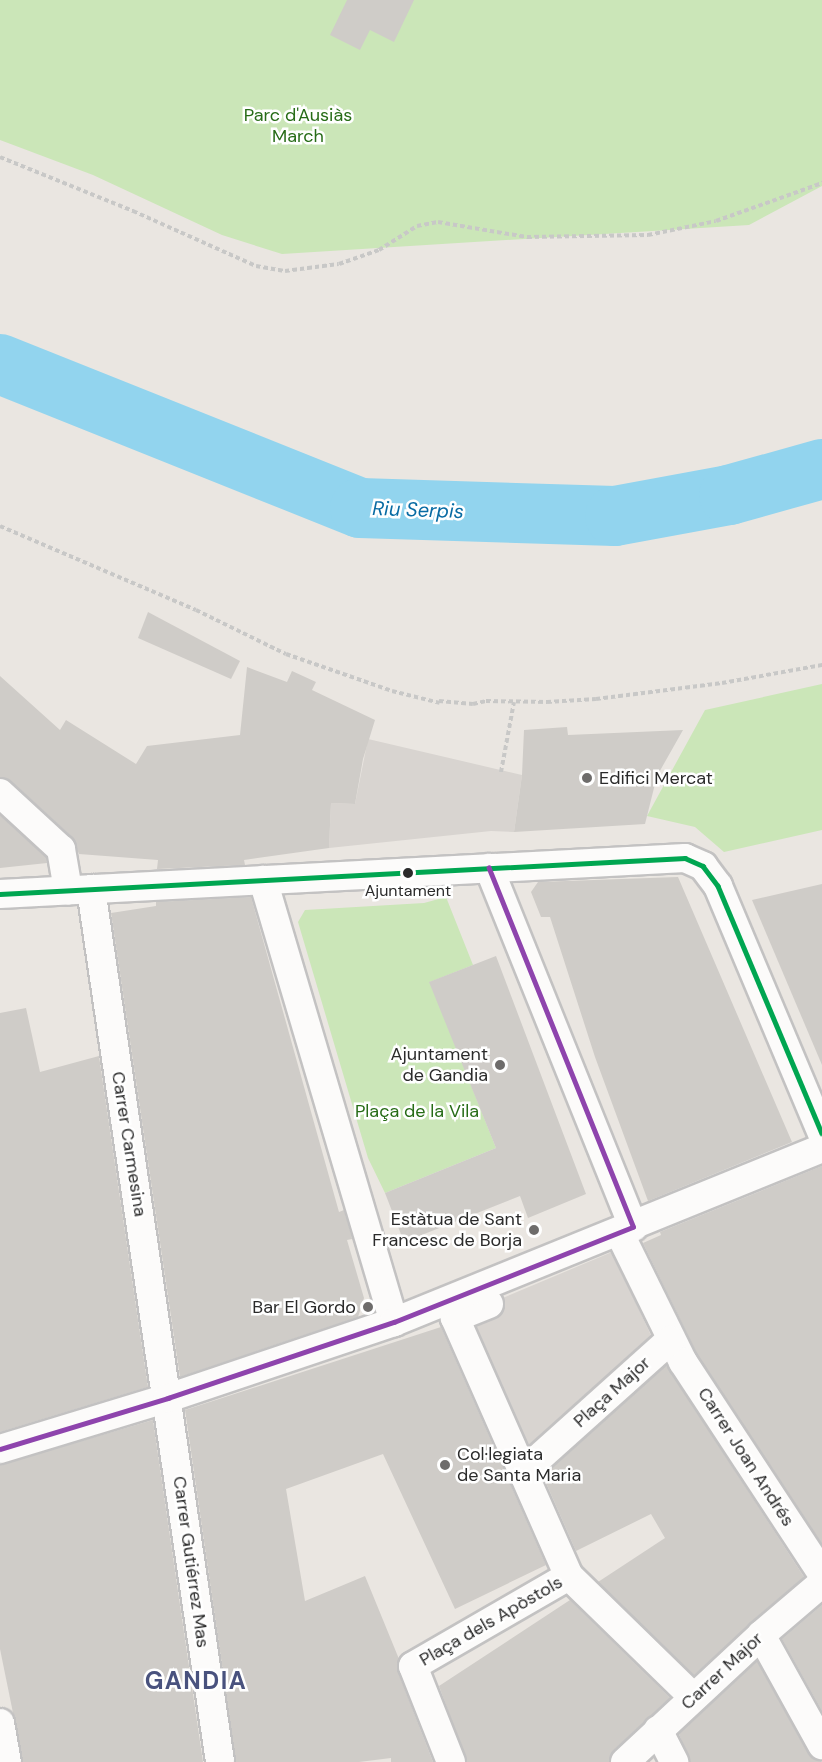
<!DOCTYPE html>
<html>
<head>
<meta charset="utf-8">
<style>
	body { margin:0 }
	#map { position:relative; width:822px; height:1762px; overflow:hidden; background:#eae6e1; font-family:"DM Sans",sans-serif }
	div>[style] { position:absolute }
	.green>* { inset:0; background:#cbe6b8 }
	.plaza>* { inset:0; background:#d8d4d0 }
	.river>* { height:60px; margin:-30px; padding:0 30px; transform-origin:30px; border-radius:30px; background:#92d4ee }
	.building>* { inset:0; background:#cfccc8 }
	.path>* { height:4px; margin-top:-2px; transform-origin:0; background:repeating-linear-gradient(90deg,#c8c8c7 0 4.5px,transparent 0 7.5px) }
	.roads { filter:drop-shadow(2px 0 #c3c2c2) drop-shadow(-2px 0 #c3c2c2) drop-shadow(0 2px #c3c2c2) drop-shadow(0 -2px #c3c2c2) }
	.street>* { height:28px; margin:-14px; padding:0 14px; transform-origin:14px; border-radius:14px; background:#fcfbfa }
	.bus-1>* { height:4.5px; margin:-2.25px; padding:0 2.25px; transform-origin:2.25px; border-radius:2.25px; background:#00a651 }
	.bus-2>* { height:4.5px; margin:-2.25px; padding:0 2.25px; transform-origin:2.25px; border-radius:2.25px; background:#8e44ad }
	.dots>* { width:16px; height:16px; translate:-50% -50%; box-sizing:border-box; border:3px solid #fff; border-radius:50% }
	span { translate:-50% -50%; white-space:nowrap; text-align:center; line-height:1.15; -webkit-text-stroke:5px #fff; paint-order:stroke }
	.bus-label { font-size:16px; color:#2b2b2b }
	.park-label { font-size:18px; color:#276c17 }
	.poi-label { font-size:18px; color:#2b2b2b }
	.left { translate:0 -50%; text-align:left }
	.right { translate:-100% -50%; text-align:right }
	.street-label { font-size:18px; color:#2b2b2b }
	.water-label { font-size:20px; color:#086ba3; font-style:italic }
	.district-label { font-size:24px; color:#49527e; font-weight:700; letter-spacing:1.5px }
</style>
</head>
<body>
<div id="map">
	<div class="green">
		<div style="clip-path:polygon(0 0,822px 0,822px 186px,749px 225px,282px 254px,222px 235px,93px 175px,0 140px)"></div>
		<div style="clip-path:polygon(822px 684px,822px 830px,724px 852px,695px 827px,647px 816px,705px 710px)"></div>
		<div style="clip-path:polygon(446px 897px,473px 965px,430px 982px,496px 1148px,385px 1193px,368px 1158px,298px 922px,305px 910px,424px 903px)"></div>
	</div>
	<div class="plaza">
		<div style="clip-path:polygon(368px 739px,522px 775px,514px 832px,491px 831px,329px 848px,331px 803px,355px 804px)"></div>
		<div style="clip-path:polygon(612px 1252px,662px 1359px,525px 1480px,455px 1318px)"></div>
	</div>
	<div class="river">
		<div style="left:0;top:364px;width:388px;rotate:21.8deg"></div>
		<div style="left:360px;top:508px;width:255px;rotate:1.8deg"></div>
		<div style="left:615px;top:516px;width:116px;rotate:-10.4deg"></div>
		<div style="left:729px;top:495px;width:97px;rotate:-15.6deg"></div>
	</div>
	<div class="building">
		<div style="clip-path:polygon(347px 0,414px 0,394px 42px,370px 30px,360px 50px,330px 35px)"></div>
		<div style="clip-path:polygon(148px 612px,240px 661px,231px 679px,138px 638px)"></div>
		<div style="clip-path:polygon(247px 667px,287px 682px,292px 671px,316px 682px,312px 690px,375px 720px,363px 759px,355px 804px,331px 803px,329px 848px,244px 860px,245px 865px,157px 869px,158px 860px,79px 854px,72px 837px,11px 781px,0 777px,0 676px,60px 730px,66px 720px,136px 764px,147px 746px,240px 735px)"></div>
		<div style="clip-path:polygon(567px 727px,568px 735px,683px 730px,657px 776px,645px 824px,514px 832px,522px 775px,524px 730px)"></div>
		<div style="clip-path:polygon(0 815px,46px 857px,47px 863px,0 868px)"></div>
		<div style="clip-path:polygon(678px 877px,792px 1142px,648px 1201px,595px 1057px,550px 917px,541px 917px,531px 892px,538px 882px)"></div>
		<div style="clip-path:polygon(822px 884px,822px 1065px,752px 900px)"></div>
		<div style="clip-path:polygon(251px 897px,339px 1212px,344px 1210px,351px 1234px,352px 1239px,347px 1240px,364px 1298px,358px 1317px,180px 1377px,111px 913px,156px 906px,156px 902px)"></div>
		<div style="clip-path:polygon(496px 956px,586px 1194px,528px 1218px,520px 1196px,404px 1242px,385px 1193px,496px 1148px,429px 982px)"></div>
		<div style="clip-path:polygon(26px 1008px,40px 1072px,99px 1056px,148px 1387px,0 1432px,0 1013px)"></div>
		<div style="clip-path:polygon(822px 1166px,822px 1544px,697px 1354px,643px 1243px,661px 1235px,660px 1232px)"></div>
		<div style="clip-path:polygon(441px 1327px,546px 1565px,455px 1609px,383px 1454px,286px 1489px,305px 1601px,365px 1576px,399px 1659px,398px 1672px,433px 1762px,391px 1762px,391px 1758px,359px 1762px,236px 1762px,185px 1410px)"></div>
		<div style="clip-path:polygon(666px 1365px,804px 1577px,694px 1675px,598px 1582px,665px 1538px,651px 1514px,576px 1551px,543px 1476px)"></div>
		<div style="clip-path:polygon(153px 1420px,203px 1762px,23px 1762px,0 1649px,0 1465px)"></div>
		<div style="clip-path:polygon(570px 1600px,670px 1698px,614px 1750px,609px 1762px,467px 1762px,439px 1686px)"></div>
		<div style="clip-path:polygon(822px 1605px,822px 1711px,782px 1639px)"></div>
		<div style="clip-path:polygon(757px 1661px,808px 1753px,822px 1762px,690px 1762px,679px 1734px)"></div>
	</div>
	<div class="path">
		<div style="left:0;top:157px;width:144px;rotate:22.1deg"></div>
		<div style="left:133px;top:211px;width:135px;rotate:24.1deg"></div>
		<div style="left:256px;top:266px;width:29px;rotate:10deg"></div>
		<div style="left:285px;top:271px;width:54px;rotate:-7.4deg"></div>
		<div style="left:339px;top:264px;width:42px;rotate:-19.3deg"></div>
		<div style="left:379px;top:250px;width:45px;rotate:-32.3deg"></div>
		<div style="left:417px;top:226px;width:21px;rotate:-11deg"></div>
		<div style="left:438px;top:222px;width:90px;rotate:9.6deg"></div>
		<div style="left:527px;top:237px;width:121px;rotate:-0.9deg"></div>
		<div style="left:648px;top:235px;width:69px;rotate:-11.6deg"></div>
		<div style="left:716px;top:221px;width:113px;rotate:-19.7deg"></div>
		<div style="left:0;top:526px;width:213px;rotate:23.2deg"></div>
		<div style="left:196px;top:610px;width:100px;rotate:26.1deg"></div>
		<div style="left:286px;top:654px;width:112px;rotate:19.2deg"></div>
		<div style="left:392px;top:691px;width:49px;rotate:14deg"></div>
		<div style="left:440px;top:703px;width:2px;rotate:-117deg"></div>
		<div style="left:439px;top:701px;width:34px;rotate:5deg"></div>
		<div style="left:473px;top:704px;width:13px;rotate:-13deg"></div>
		<div style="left:486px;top:701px;width:61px;rotate:0.9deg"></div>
		<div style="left:547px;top:702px;width:49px;rotate:-3.5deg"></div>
		<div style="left:596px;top:699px;width:127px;rotate:-7.2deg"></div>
		<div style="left:722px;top:683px;width:102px;rotate:-10.2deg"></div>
		<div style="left:501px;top:772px;width:71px;rotate:-79.5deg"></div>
	</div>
	<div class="roads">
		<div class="street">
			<div style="left:0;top:793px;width:83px;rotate:42.6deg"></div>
			<div style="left:61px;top:849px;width:42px;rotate:80.3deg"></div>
			<div style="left:489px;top:868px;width:387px;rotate:68.1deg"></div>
			<div style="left:263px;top:880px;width:461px;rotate:73.5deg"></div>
			<div style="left:91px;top:889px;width:882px;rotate:81.59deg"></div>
			<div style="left:0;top:894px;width:686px;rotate:-3.01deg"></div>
			<div style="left:685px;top:858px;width:20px;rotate:24deg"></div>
			<div style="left:703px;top:866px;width:25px;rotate:53deg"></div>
			<div style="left:718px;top:886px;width:268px;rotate:67.2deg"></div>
			<div style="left:619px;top:1232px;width:145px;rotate:63.8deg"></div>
			<div style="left:683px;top:1362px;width:254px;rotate:56.7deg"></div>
			<div style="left:489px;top:1304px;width:37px;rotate:158deg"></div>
			<div style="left:455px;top:1318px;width:282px;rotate:66.2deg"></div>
			<div style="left:569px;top:1576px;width:173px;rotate:44.3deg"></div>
			<div style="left:0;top:1449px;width:176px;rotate:-16.9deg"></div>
			<div style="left:168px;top:1398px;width:238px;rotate:-18.6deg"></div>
			<div style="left:394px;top:1322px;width:462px;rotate:-22.1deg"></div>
			<div style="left:522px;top:1473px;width:199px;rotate:-41.9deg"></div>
			<div style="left:761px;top:1635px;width:126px;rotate:61deg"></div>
			<div style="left:0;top:1723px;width:40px;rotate:80deg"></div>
			<div style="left:658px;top:1730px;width:36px;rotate:63deg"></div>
			<div style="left:451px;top:1762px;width:103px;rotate:-111.6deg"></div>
			<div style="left:413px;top:1666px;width:180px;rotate:-30deg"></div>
			<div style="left:625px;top:1762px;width:186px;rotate:-43deg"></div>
			<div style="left:761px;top:1635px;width:80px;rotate:-40.4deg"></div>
		</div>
	</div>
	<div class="bus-1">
		<div style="left:0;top:894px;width:686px;rotate:-3.01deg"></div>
		<div style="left:685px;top:858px;width:20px;rotate:24deg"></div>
		<div style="left:703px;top:866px;width:25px;rotate:53deg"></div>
		<div style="left:718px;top:886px;width:268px;rotate:67.2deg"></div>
	</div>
	<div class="bus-2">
		<div style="left:0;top:1449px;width:176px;rotate:-16.9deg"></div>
		<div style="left:168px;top:1398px;width:238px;rotate:-18.6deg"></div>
		<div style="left:394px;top:1322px;width:257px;rotate:-21.7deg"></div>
		<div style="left:633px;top:1227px;width:387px;rotate:-111.9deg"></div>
	</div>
	<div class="dots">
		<div style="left:587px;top:778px;background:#6e6c6b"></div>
		<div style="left:408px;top:873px;background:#2b2b2b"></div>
		<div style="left:500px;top:1065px;background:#6e6c6b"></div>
		<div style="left:534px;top:1230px;background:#6e6c6b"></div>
		<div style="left:368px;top:1307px;background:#6e6c6b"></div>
		<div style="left:445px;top:1465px;background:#6e6c6b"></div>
	</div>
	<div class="bus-label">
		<span style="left:408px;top:891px">Ajuntament</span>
	</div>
	<div class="park-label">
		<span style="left:298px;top:126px">Parc d'Ausiàs<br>March</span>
		<span style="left:417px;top:1111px">Plaça de la Vila</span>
	</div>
	<div class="poi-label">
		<span class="left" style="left:599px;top:778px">Edifici Mercat</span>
		<span class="right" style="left:488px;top:1065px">Ajuntament<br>de Gandia</span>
		<span class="right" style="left:522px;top:1230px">Estàtua de Sant<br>Francesc de Borja</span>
		<span class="right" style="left:356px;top:1307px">Bar El Gordo</span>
		<span class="left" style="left:457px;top:1465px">Col·legiata<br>de Santa Maria</span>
	</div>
	<div class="street-label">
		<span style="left:129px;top:1144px;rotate:81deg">Carrer Carmesina</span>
		<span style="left:612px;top:1392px;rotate:-42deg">Plaça Major</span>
		<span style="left:746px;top:1457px;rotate:57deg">Carrer Joan Andrés</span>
		<span style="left:191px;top:1562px;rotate:82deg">Carrer Gutiérrez Mas</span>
		<span style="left:491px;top:1621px;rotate:-30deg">Plaça dels Apòstols</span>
		<span style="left:722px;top:1671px;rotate:-43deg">Carrer Major</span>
	</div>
	<div class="water-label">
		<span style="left:418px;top:510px;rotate:2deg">Riu Serpis</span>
	</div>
	<div class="district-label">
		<span style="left:196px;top:1681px">GANDIA</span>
	</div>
</div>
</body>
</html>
